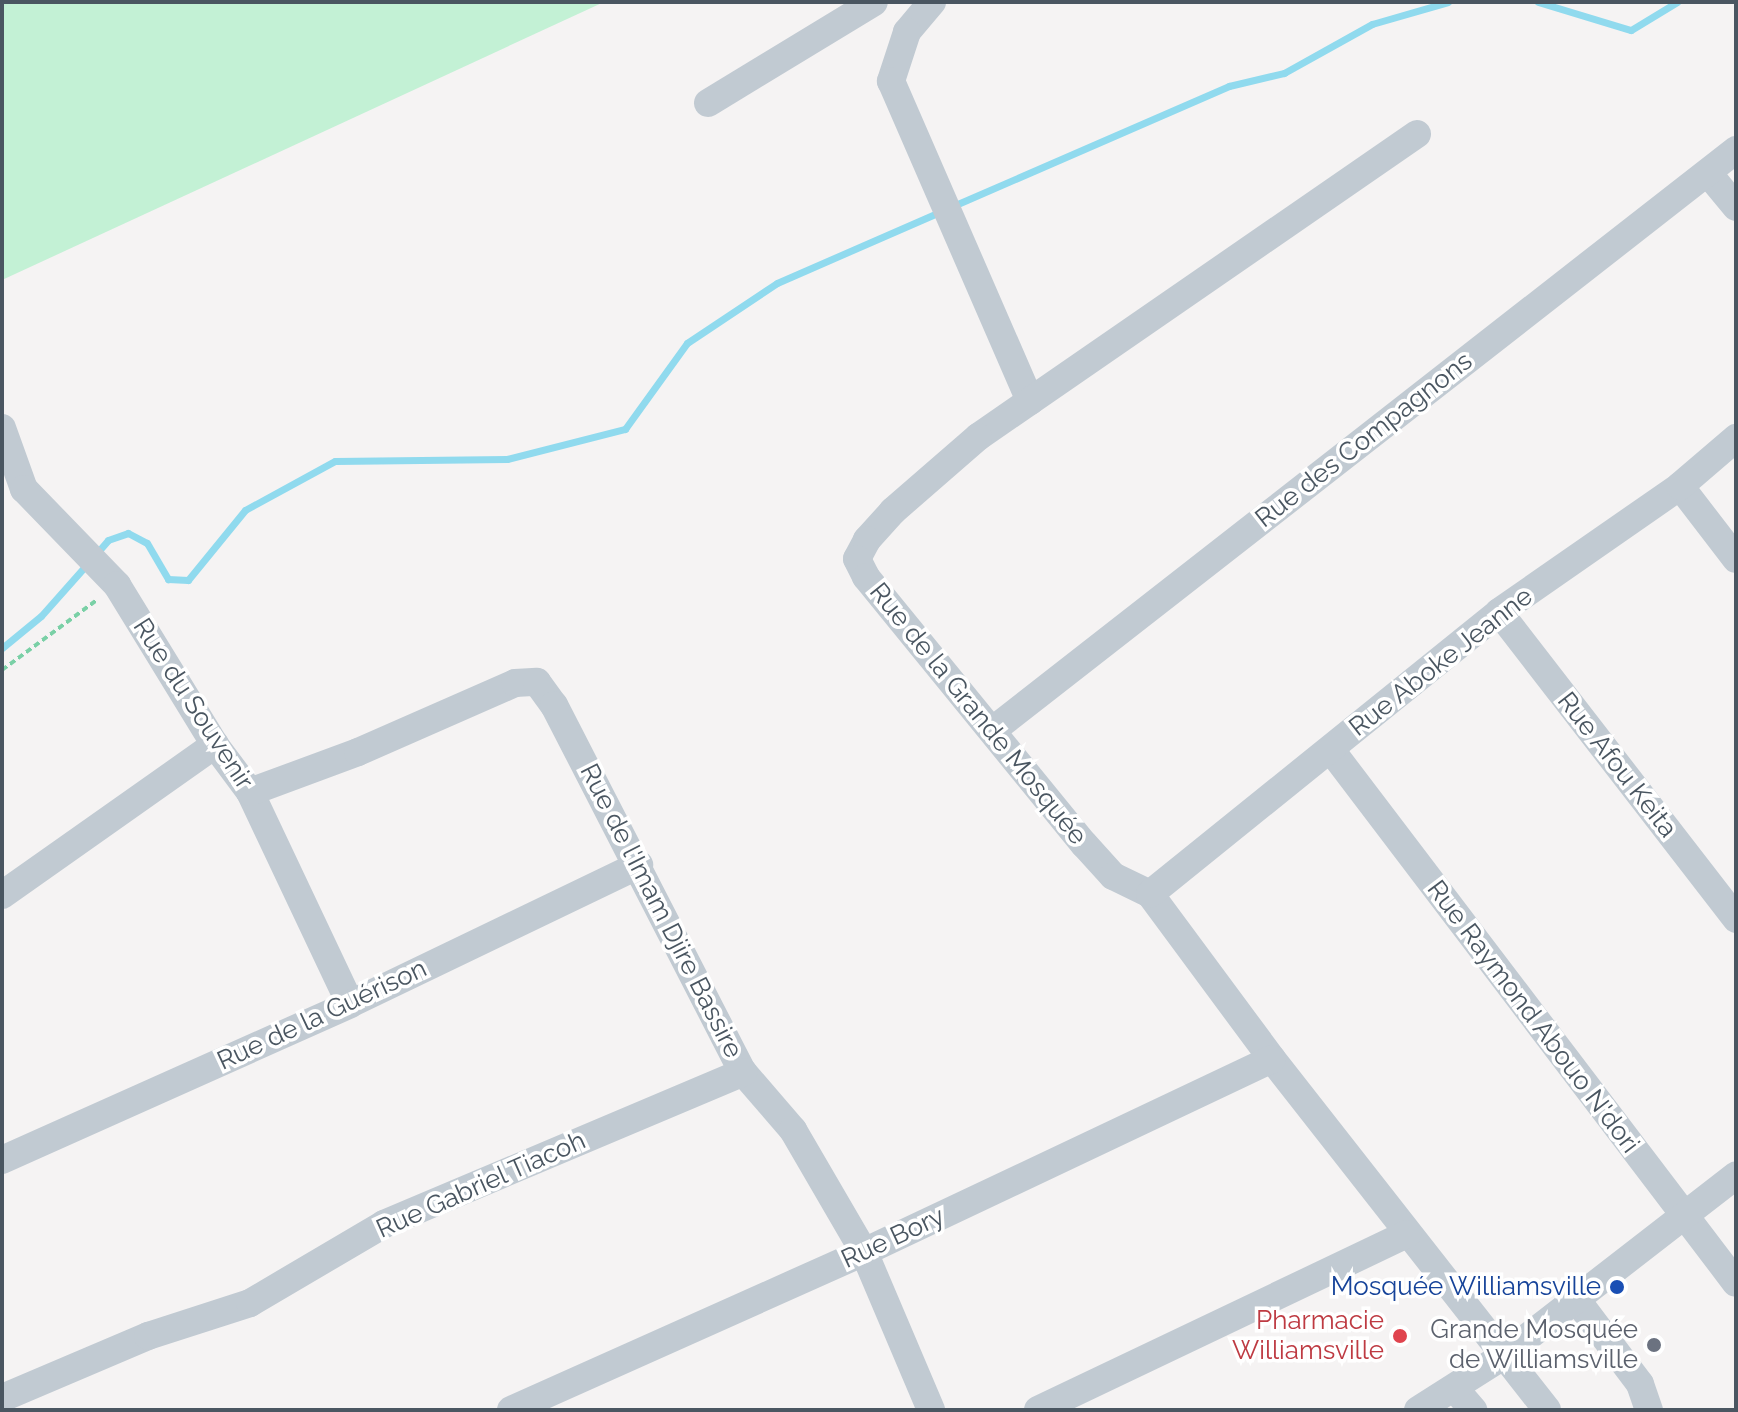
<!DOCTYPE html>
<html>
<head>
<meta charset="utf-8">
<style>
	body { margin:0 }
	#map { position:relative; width:1738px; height:1412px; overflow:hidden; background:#f5f3f3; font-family:Raleway,sans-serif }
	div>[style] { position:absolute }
	.green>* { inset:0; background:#c3f1d5 }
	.stream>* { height:7px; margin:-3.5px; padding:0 3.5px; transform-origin:3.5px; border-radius:3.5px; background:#90daee }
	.path>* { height:4px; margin-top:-2px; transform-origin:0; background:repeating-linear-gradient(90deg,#7ad0a6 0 6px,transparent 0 10px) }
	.minor>* { height:28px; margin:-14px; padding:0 14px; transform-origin:14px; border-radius:14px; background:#c1cad2 }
	.dots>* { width:22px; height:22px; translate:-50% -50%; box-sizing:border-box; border:4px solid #fff; border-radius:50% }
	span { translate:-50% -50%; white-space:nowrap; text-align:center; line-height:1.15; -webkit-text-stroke:7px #fff; paint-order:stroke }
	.street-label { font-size:26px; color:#4a5661 }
	.transit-label { font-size:26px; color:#164399 }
	.right { translate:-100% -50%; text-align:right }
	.health-label { font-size:26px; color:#be3a42 }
	.worship-label { font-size:26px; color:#5b616d }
	.frame { position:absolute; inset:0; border:4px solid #4a5661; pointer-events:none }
</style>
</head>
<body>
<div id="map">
	<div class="green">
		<div style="clip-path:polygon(2px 2px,604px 2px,2px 280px)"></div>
	</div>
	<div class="stream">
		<div style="left:1538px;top:2px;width:97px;rotate:16.8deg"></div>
		<div style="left:1631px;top:30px;width:54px;rotate:-31.3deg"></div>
		<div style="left:953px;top:206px;width:301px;rotate:-23.5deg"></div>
		<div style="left:1229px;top:86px;width:57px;rotate:-13.3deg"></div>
		<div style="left:1284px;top:73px;width:101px;rotate:-29.1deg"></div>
		<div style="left:1372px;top:24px;width:79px;rotate:-16.1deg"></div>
		<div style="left:96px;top:554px;width:18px;rotate:-49deg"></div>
		<div style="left:108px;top:540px;width:21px;rotate:-19deg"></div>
		<div style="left:128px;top:533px;width:21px;rotate:28deg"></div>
		<div style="left:147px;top:543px;width:42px;rotate:59.7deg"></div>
		<div style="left:168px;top:579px;width:20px;rotate:3deg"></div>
		<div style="left:188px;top:580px;width:90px;rotate:-50.8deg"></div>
		<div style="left:245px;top:510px;width:102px;rotate:-28.6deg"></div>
		<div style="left:335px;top:461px;width:172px;rotate:-0.7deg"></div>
		<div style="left:507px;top:459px;width:122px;rotate:-14.3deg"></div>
		<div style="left:625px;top:429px;width:106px;rotate:-54.2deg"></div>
		<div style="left:687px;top:343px;width:108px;rotate:-33.7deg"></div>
		<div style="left:777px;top:283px;width:180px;rotate:-23.6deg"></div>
		<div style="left:2px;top:648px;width:50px;rotate:-39.4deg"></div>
		<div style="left:41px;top:616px;width:71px;rotate:-48.4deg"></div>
	</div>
	<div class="path">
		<div style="left:2px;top:670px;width:118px;rotate:-36.4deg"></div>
	</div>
	<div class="minor">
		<div style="left:932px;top:2px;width:39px;rotate:130deg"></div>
		<div style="left:907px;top:32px;width:52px;rotate:108.1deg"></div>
		<div style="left:891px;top:81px;width:349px;rotate:66.5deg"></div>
		<div style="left:708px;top:103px;width:194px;rotate:-31.3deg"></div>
		<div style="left:1417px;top:134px;width:533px;rotate:145.39deg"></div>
		<div style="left:978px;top:437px;width:113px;rotate:139deg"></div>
		<div style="left:893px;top:511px;width:39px;rotate:132deg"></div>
		<div style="left:867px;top:540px;width:21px;rotate:118deg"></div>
		<div style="left:857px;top:559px;width:20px;rotate:63deg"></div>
		<div style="left:866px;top:577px;width:345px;rotate:50.8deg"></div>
		<div style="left:1084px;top:844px;width:43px;rotate:47.8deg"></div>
		<div style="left:1113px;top:876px;width:41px;rotate:25.9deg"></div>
		<div style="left:1150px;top:894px;width:205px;rotate:53.5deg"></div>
		<div style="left:1272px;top:1059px;width:446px;rotate:51.9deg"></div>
		<div style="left:1708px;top:173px;width:44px;rotate:50.5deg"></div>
		<div style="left:2px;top:428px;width:65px;rotate:70.2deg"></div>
		<div style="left:24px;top:489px;width:134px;rotate:45.9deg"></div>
		<div style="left:117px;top:585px;width:188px;rotate:58.5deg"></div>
		<div style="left:215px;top:745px;width:59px;rotate:53.3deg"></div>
		<div style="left:250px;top:792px;width:234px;rotate:64.7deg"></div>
		<div style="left:1680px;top:486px;width:92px;rotate:52.5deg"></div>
		<div style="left:1499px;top:612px;width:388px;rotate:52.3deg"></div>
		<div style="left:993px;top:730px;width:943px;rotate:-37.98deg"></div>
		<div style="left:1331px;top:750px;width:669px;rotate:52.77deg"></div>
		<div style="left:250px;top:792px;width:115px;rotate:-20.3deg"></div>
		<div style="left:358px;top:752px;width:171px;rotate:-23.7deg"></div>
		<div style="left:515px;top:683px;width:22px;rotate:-3deg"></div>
		<div style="left:537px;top:682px;width:29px;rotate:54deg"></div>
		<div style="left:554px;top:705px;width:413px;rotate:62.8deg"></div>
		<div style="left:743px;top:1072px;width:77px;rotate:49.2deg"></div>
		<div style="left:793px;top:1130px;width:141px;rotate:59.8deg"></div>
		<div style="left:864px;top:1252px;width:172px;rotate:67deg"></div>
		<div style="left:1150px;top:894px;width:449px;rotate:-38.9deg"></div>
		<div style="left:1499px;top:612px;width:221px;rotate:-34.8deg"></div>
		<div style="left:1680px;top:486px;width:74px;rotate:-40.6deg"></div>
		<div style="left:2px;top:895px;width:261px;rotate:-35.2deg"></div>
		<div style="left:2px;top:1160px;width:381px;rotate:-24.1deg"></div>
		<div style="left:350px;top:1004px;width:321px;rotate:-25.7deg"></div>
		<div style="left:1576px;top:1299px;width:106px;rotate:53deg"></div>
		<div style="left:1640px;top:1384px;width:28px;rotate:71deg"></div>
		<div style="left:1455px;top:1389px;width:28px;rotate:49deg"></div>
		<div style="left:2px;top:1398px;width:159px;rotate:-23deg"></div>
		<div style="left:148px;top:1336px;width:107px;rotate:-17.9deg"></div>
		<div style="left:250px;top:1303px;width:156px;rotate:-30.5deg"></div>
		<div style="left:384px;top:1224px;width:390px;rotate:-22.9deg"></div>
		<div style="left:511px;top:1410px;width:387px;rotate:-24.1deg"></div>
		<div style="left:864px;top:1252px;width:451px;rotate:-25.3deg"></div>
		<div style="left:1038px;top:1410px;width:409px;rotate:-25.5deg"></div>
		<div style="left:1418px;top:1410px;width:101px;rotate:-32.4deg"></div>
		<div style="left:1503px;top:1356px;width:295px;rotate:-37.8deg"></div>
	</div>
	<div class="dots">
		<div style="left:1617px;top:1287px;background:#1a4fb4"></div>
		<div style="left:1400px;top:1336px;background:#e0444e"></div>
		<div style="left:1654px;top:1345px;background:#6b7280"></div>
	</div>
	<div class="street-label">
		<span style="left:1364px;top:440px;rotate:-38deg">Rue des Compagnons</span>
		<span style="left:1441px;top:662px;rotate:-38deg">Rue Aboke Jeanne</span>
		<span style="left:193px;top:704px;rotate:57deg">Rue du Souvenir</span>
		<span style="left:978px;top:714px;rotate:51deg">Rue de la Grande Mosquée</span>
		<span style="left:1617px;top:765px;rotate:52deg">Rue Afou Keita</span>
		<span style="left:661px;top:911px;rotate:63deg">Rue de l'Imam Djire Bassire</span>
		<span style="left:322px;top:1015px;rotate:-25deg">Rue de la Guérison</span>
		<span style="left:1533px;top:1017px;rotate:53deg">Rue Raymond Abouo N'dori</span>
		<span style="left:481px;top:1185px;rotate:-24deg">Rue Gabriel Tiacoh</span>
		<span style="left:893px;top:1238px;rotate:-25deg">Rue Bory</span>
	</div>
	<div class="transit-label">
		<span class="right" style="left:1601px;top:1287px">Mosquée Williamsville</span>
	</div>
	<div class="health-label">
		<span class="right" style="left:1384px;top:1336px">Pharmacie<br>Williamsville</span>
	</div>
	<div class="worship-label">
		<span class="right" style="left:1638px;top:1345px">Grande Mosquée<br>de Williamsville</span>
	</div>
	<div class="frame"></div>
</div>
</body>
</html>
